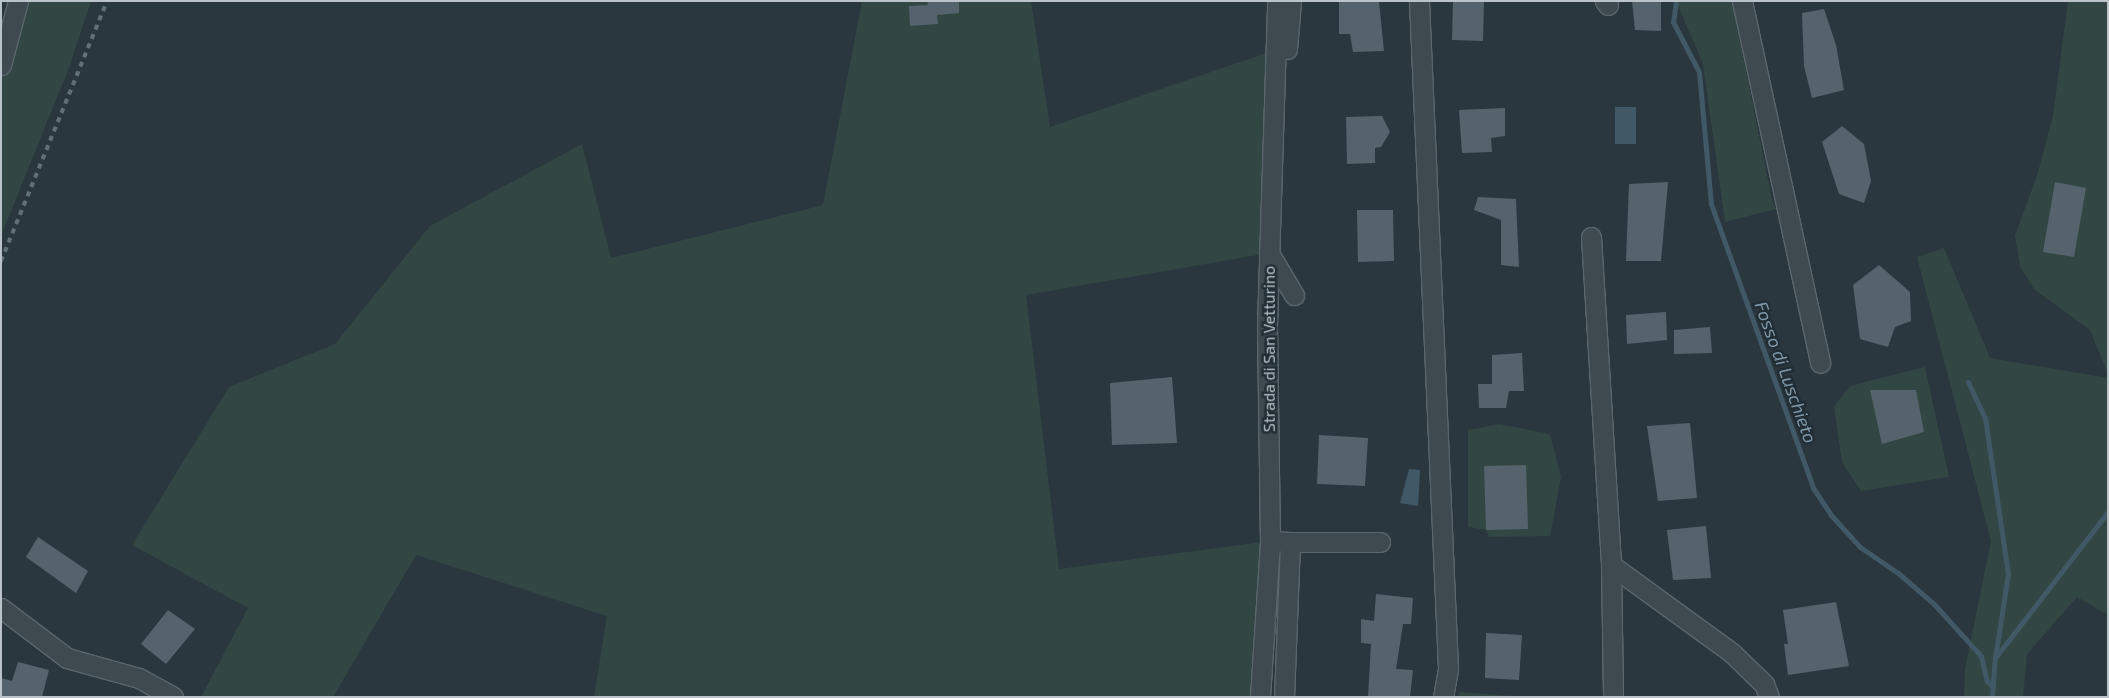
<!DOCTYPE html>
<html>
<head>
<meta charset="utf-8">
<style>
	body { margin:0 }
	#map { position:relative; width:2109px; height:698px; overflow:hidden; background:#2a373f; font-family:"Exo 2",sans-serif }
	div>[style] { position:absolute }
	.green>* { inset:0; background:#324743 }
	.water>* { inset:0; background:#415866 }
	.stream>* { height:5px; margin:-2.5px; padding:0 2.5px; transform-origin:2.5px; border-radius:2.5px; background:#415866 }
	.building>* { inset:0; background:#55646c }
	.roads { filter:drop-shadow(1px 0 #5b666d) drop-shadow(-1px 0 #5b666d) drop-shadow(0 1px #5b666d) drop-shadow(0 -1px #5b666d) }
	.minor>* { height:19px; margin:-9.5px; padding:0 9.5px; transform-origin:9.5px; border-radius:9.5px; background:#3e4950 }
	.rail>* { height:4px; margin-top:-2px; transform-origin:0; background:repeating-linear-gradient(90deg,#647079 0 5px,transparent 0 10px) }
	span { translate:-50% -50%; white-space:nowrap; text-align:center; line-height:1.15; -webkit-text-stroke:5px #222e35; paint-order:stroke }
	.street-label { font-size:16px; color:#bac3ca }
	.water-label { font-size:18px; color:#7f98a9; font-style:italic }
	.frame { position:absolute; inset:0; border:2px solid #bac3ca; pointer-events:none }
</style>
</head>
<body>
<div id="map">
	<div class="green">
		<div style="clip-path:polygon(18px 1px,91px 1px,69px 68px,1px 236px,1px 65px)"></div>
		<div style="clip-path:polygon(862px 1px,1031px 1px,1050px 127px,1275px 50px,1269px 253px,1026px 295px,1059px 569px,1270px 541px,1260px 697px,594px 697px,607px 616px,416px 555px,333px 697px,201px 697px,248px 608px,132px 545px,229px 387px,335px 344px,430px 226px,582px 144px,611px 258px,823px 205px)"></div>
		<div style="clip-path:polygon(1676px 1px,1732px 1px,1772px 200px,1776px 209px,1725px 222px,1703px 64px)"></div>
		<div style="clip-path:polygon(2068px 1px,2108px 1px,2108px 374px,2090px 330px,2035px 290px,2020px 267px,2015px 235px,2037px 176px,2053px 116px)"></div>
		<div style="clip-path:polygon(1944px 248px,1990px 358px,2108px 378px,2108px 615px,2077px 597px,2027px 654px,2023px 697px,1964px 697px,1965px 669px,1991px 541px,1917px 257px)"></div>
		<div style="clip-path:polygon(1925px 367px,1949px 477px,1861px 491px,1842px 462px,1834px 406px,1850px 386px)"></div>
		<div style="clip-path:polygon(1499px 424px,1550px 434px,1561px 477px,1550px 536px,1489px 537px,1486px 530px,1468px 527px,1468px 430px)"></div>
		<div style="clip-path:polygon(1459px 692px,1527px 697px,1459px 697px)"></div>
	</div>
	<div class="water">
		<div style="clip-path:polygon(1615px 107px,1636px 107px,1636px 144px,1615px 144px)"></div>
		<div style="clip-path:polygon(1409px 469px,1420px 470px,1418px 506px,1400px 503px)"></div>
	</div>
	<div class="stream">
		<div style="left:1676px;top:1px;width:21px;rotate:98deg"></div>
		<div style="left:1673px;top:22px;width:56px;rotate:62.5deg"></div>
		<div style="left:1699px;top:72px;width:133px;rotate:84.8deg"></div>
		<div style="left:1711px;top:204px;width:302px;rotate:70.2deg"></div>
		<div style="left:1813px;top:488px;width:32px;rotate:56deg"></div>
		<div style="left:1831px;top:515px;width:43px;rotate:47.8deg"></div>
		<div style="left:1860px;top:547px;width:46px;rotate:34.4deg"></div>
		<div style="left:1898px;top:573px;width:48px;rotate:40.7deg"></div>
		<div style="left:1934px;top:604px;width:70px;rotate:47.9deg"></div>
		<div style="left:1981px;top:656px;width:26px;rotate:77deg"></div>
		<div style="left:1987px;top:681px;width:8px;rotate:45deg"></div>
		<div style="left:1968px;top:382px;width:40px;rotate:65deg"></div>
		<div style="left:1985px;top:418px;width:158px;rotate:81.6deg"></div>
		<div style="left:2008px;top:574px;width:85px;rotate:98.8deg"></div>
		<div style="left:1992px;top:697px;width:39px;rotate:-86deg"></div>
		<div style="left:1995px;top:658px;width:185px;rotate:-52.3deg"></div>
	</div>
	<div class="building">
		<div style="clip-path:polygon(927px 1px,959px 1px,959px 13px,937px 15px,938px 24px,910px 26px,909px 6px,928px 5px)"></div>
		<div style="clip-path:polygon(1339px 1px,1379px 1px,1384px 51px,1353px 52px,1350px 34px,1339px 34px)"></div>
		<div style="clip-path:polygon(1453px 1px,1484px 1px,1483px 41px,1452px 40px)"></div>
		<div style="clip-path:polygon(1632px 1px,1661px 1px,1661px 31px,1635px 30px)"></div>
		<div style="clip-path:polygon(1824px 9px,1836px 45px,1844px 90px,1812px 98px,1804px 66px,1802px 13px)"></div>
		<div style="clip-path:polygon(1505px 108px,1505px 136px,1491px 138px,1492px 152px,1462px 153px,1459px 110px)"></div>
		<div style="clip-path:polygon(1382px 116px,1390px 132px,1381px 147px,1375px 148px,1375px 163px,1347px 164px,1346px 117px)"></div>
		<div style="clip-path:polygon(1842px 126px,1864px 144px,1871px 181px,1864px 203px,1839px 194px,1822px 142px)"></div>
		<div style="clip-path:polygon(1668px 182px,1661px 261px,1626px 261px,1629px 184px)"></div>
		<div style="clip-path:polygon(2055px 182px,2086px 188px,2074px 257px,2043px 252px)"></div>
		<div style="clip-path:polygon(1478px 197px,1516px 199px,1519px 267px,1501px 265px,1501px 220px,1474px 210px)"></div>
		<div style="clip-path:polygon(1357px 210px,1393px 210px,1394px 261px,1358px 262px)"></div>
		<div style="clip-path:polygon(1879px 265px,1910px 292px,1911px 321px,1895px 327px,1888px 347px,1860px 339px,1853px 285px)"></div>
		<div style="clip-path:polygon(1666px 312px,1667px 340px,1627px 344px,1626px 315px)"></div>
		<div style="clip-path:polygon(1710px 327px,1712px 353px,1674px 354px,1674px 330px)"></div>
		<div style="clip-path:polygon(1522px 353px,1524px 391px,1509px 391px,1506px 408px,1479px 408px,1478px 384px,1492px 384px,1492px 355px)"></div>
		<div style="clip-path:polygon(1172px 377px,1177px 443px,1112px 445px,1110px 383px)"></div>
		<div style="clip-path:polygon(1870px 390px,1916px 390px,1924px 432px,1882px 444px)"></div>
		<div style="clip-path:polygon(1690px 423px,1697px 498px,1658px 501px,1647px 426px)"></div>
		<div style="clip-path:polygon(1319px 435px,1368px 438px,1365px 486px,1317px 484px)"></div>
		<div style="clip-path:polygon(1526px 465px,1528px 529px,1486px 530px,1484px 466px)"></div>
		<div style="clip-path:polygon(1706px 526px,1711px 578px,1673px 580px,1667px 530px)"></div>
		<div style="clip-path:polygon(38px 537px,88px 571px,76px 593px,26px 557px)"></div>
		<div style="clip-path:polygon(1376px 594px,1413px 598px,1411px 624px,1403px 624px,1396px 669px,1413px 670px,1410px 697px,1368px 697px,1371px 644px,1361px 643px,1361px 619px,1374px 621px)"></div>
		<div style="clip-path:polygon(1836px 602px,1849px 666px,1788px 675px,1784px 644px,1788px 644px,1783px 610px)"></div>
		<div style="clip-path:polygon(168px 610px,195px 629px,166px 664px,141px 644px)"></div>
		<div style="clip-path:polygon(1486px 633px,1522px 635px,1519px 680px,1485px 678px)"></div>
		<div style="clip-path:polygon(18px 662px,49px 670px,42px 697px,1px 697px,1px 678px,12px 681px)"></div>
	</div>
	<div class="roads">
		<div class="minor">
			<div style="left:1419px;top:1px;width:669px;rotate:87.51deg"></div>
			<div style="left:1448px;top:669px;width:28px;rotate:100deg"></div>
			<div style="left:1605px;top:1px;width:5px;rotate:53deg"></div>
			<div style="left:1742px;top:1px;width:370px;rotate:77.8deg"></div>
			<div style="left:1287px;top:49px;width:48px;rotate:-85.2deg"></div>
			<div style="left:1px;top:65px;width:66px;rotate:-75.1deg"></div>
			<div style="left:1591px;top:237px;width:329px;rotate:86.5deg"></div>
			<div style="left:1611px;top:565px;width:132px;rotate:89.1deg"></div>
			<div style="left:1269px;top:253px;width:49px;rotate:59.2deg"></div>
			<div style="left:1270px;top:541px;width:20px;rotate:3deg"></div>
			<div style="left:1290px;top:542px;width:155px;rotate:92.2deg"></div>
			<div style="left:1290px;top:542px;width:90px"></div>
			<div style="left:1611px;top:565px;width:150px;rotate:36deg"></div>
			<div style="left:1732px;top:653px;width:45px;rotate:44.1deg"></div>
			<div style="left:1764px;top:684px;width:14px;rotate:69deg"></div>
			<div style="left:1px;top:608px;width:83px;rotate:37.1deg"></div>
			<div style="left:67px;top:658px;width:75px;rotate:15.5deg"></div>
			<div style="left:139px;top:678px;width:39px;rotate:29deg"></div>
			<div style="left:1260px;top:697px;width:156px;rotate:-86.3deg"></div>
			<div style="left:1270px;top:541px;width:215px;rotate:-90.8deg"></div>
			<div style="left:1267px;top:326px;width:325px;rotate:-88.2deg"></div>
		</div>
	</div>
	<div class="rail">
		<div style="left:1px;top:261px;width:281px;rotate:-67.8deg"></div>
	</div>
	<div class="street-label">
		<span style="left:1269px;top:349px;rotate:-90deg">Strada di San Vetturino</span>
	</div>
	<div class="water-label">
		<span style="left:1786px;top:372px;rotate:70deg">Fosso di Luschieto</span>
	</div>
	<div class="frame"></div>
</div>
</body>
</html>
